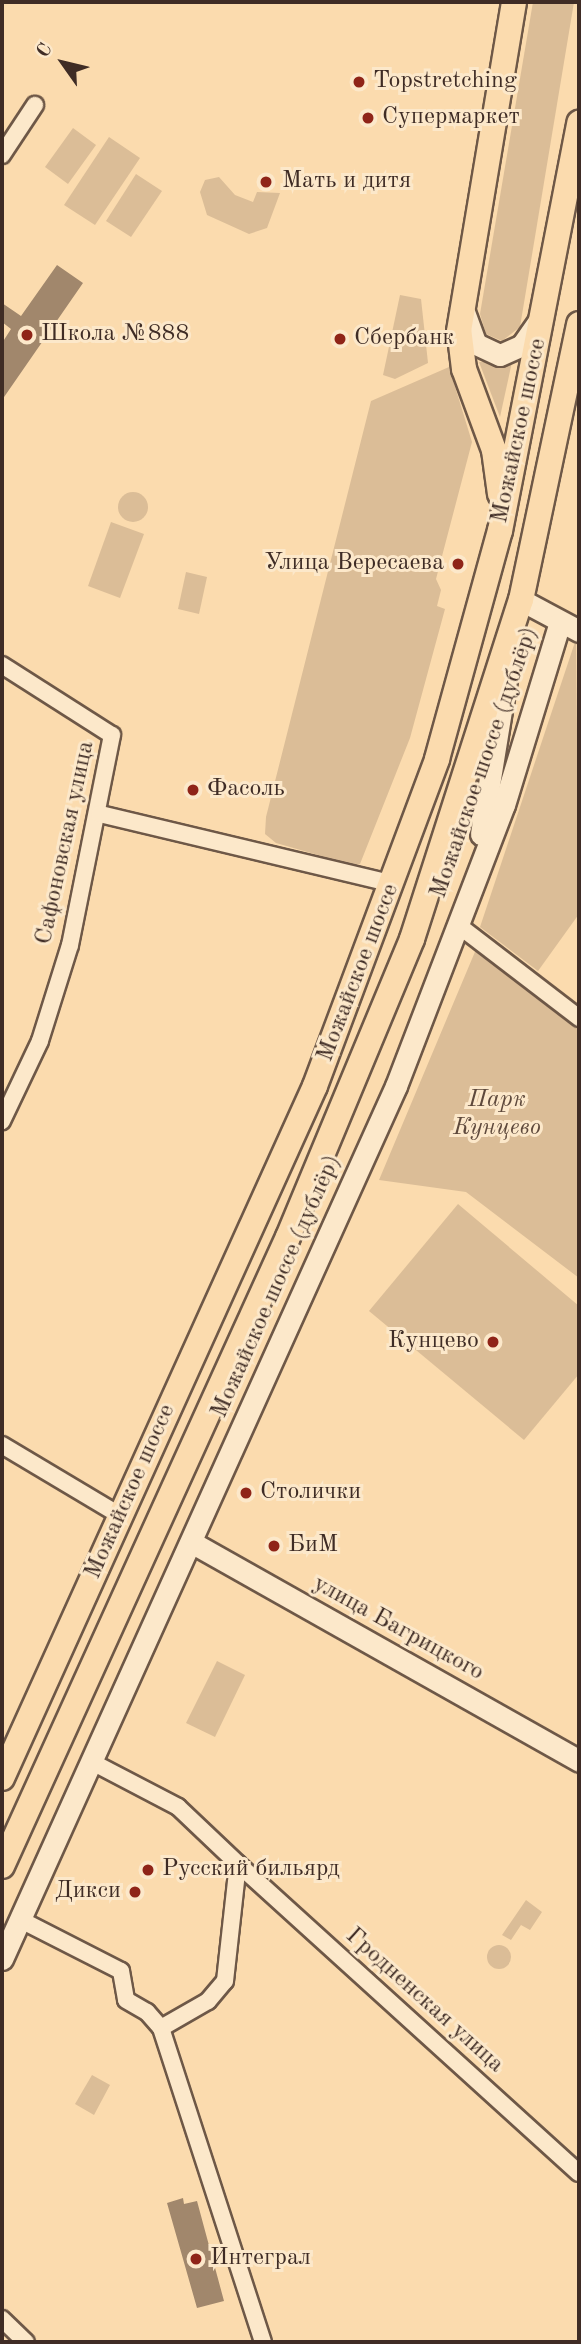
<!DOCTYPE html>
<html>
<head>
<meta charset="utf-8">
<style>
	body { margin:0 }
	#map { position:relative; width:581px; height:2344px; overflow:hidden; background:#fbdbae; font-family:"Old Standard TT",serif }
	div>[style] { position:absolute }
	.green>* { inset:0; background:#dbbd97 }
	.round { border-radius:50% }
	.building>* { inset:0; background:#a1876c }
	.roads { filter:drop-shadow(2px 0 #6e5847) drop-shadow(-2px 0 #6e5847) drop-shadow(0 2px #6e5847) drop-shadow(0 -2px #6e5847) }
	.street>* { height:16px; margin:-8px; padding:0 8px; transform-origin:8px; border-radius:8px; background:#fce8ca }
	.secondary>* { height:21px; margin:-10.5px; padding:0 10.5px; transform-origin:10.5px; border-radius:10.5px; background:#fce8ca }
	.primary>* { height:24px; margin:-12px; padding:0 12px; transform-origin:12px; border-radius:12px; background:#fbdbae }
	.dots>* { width:19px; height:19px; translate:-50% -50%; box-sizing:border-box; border:4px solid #fce8ca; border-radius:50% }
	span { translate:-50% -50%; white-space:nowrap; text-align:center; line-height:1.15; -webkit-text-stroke:6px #fce8ca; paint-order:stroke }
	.poi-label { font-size:24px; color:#3f2c25 }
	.left { translate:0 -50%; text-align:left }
	.right { translate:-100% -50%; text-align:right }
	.street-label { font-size:24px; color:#3f2c25 }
	.park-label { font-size:24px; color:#5e493c; font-style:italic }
	.frame { position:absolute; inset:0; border:4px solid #3f2c25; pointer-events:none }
	.north { position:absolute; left:28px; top:28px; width:70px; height:70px; -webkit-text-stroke:5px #fce8ca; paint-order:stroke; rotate:304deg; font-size:19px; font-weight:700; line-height:28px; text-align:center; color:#3f2c25 }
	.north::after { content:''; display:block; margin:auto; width:24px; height:32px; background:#3f2c25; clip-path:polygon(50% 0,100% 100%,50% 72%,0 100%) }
</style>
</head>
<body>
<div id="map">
	<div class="green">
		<div style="clip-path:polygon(533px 2px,574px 2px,520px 327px,502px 341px,486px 334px,480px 314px)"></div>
		<div style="clip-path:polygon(73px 128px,96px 145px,68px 184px,45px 167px)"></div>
		<div style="clip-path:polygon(109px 137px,140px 158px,95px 225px,64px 205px)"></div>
		<div style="clip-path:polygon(136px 174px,162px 191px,131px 237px,106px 221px)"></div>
		<div style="clip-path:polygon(219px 177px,235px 195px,253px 202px,257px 192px,280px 193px,267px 228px,249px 234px,207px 215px,200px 192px,205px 180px)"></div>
		<div style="clip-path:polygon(400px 295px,421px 299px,428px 363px,395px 379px,383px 375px)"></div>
		<div style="clip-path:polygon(479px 362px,512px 362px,500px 417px)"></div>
		<div style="clip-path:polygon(449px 367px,472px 442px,436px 579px,441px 590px,437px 606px,445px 609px,410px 738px,360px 864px,353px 865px,276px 843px,265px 834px,266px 817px,371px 401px)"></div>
		<div class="round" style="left:118px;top:492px;width:30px;height:30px"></div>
		<div style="clip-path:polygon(111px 522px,144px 534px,120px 598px,88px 586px)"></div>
		<div style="clip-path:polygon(186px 572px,207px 577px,199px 614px,178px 609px)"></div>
		<div style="clip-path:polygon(576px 639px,579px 914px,538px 971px,480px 927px)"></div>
		<div style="clip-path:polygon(477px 947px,579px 1031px,579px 1278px,466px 1192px,379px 1180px)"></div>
		<div style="clip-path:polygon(458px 1204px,579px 1306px,579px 1374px,524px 1440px,369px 1311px)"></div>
		<div style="clip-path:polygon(217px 1661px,245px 1675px,215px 1737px,186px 1723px)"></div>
		<div style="clip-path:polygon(526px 1900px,542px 1912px,530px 1930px,521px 1925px,511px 1940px,502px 1935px)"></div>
		<div class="round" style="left:487px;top:1945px;width:24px;height:24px"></div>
		<div style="clip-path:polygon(92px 2075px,110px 2085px,94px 2115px,75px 2104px)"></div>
	</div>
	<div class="building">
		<div style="clip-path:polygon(57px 265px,83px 283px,2px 400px,2px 343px,11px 329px,2px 322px,2px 303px,21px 316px)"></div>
		<div style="clip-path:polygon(183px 2198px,184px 2204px,197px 2201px,224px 2301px,197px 2308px,167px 2203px)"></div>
	</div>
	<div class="roads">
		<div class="street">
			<div style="left:2px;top:155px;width:60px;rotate:-56.6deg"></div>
			<div style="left:2px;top:665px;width:130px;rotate:32.5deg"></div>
			<div style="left:112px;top:735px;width:214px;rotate:101.3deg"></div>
			<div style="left:70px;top:945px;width:101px;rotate:107.4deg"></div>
			<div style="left:40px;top:1041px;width:89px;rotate:115.4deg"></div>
			<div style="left:100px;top:814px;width:301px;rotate:13.4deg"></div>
			<div style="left:458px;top:925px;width:153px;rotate:37.5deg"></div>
			<div style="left:2px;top:1445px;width:139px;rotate:30.8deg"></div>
			<div style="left:92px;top:1762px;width:97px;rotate:27.6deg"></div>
			<div style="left:178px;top:1807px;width:83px;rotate:43.5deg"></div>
			<div style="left:21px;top:1920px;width:112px;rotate:27deg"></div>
			<div style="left:121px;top:1971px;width:29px;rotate:80deg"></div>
			<div style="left:126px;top:2000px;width:24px;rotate:30deg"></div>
			<div style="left:147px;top:2012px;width:21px;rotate:49deg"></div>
			<div style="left:161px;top:2028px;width:330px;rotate:72deg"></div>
			<div style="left:161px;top:2028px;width:54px;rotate:-29.9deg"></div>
			<div style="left:208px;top:2001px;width:26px;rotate:-50deg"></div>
			<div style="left:225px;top:1981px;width:118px;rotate:-83.7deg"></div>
			<div style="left:238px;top:1864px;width:460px;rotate:42.2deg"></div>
			<div style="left:2px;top:2319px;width:33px;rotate:44deg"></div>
		</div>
		<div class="secondary">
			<div style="left:463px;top:309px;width:37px;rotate:70deg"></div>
			<div style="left:476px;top:344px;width:26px;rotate:25deg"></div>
			<div style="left:500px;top:355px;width:24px;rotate:-24deg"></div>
			<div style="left:522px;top:345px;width:28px;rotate:-55deg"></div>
			<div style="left:521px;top:600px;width:66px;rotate:28.1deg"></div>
			<div style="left:481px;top:834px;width:174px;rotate:-80.8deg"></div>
			<div style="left:191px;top:1542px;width:446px;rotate:29.4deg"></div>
			<div style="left:2px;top:1959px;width:958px;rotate:-65.71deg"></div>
			<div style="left:396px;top:1086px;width:301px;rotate:-69deg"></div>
			<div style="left:504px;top:805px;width:191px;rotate:-73deg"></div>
		</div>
		<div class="primary">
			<div style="left:500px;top:494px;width:44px;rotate:-97.8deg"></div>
			<div style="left:494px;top:450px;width:86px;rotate:-110.3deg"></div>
			<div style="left:464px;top:369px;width:38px;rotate:-97deg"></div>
			<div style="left:459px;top:331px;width:334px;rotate:-80.5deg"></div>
			<div style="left:2px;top:1778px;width:759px;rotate:-65.66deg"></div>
			<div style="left:315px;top:1086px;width:349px;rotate:-69.5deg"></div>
			<div style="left:437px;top:759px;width:237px;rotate:-74.6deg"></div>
			<div style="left:500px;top:531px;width:416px;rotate:-79deg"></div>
			<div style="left:2px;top:1866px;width:691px;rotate:-65.55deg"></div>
			<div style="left:288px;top:1237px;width:323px;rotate:-67.4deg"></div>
			<div style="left:412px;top:939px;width:356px;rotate:-72.2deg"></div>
			<div style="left:521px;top:600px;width:282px;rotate:-78.1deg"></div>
		</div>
	</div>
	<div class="dots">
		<div style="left:359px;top:82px;background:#8f2418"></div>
		<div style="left:368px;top:118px;background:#8f2418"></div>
		<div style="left:266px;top:182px;background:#8f2418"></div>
		<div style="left:27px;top:335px;background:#8f2418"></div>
		<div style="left:340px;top:339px;background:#8f2418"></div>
		<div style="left:458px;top:564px;background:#8f2418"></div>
		<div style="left:193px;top:790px;background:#8f2418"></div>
		<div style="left:493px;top:1342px;background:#8f2418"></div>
		<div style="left:246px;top:1493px;background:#8f2418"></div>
		<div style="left:274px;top:1546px;background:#8f2418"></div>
		<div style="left:148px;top:1870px;background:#8f2418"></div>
		<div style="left:135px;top:1892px;background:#8f2418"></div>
		<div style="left:196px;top:2259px;background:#8f2418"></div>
	</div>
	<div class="poi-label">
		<span class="left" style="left:373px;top:82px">Topstretching</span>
		<span class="left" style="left:382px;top:118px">Супермаркет</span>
		<span class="left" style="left:282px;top:182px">Мать и дитя</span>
		<span class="left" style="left:41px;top:335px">Школа №888</span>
		<span class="left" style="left:354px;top:339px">Сбербанк</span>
		<span class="right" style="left:444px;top:564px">Улица Вересаева</span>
		<span class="left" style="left:207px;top:790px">Фасоль</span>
		<span class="right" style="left:479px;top:1342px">Кунцево</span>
		<span class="left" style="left:260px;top:1493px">Столички</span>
		<span class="left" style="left:288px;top:1546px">БиМ</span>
		<span class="left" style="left:162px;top:1870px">Русский бильярд</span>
		<span class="right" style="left:121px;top:1892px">Дикси</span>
		<span class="left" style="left:210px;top:2259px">Интеграл</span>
	</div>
	<div class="street-label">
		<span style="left:520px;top:431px;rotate:-78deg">Можайское шоссе</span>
		<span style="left:485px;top:763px;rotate:-71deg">Можайское шоссе (дублёр)</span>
		<span style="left:66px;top:843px;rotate:-78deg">Сафоновская улица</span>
		<span style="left:359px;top:973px;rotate:-69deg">Можайское шоссе</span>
		<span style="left:277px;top:1287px;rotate:-66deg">Можайское шоссе (дублёр)</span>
		<span style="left:131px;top:1492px;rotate:-66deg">Можайское шоссе</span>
		<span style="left:398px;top:1629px;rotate:29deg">улица Багрицкого</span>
		<span style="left:424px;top:2001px;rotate:42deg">Гродненская улица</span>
	</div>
	<div class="park-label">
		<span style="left:497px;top:1115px">Парк<br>Кунцево</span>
	</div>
	<div class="frame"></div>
	<div class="north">С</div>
</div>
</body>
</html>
